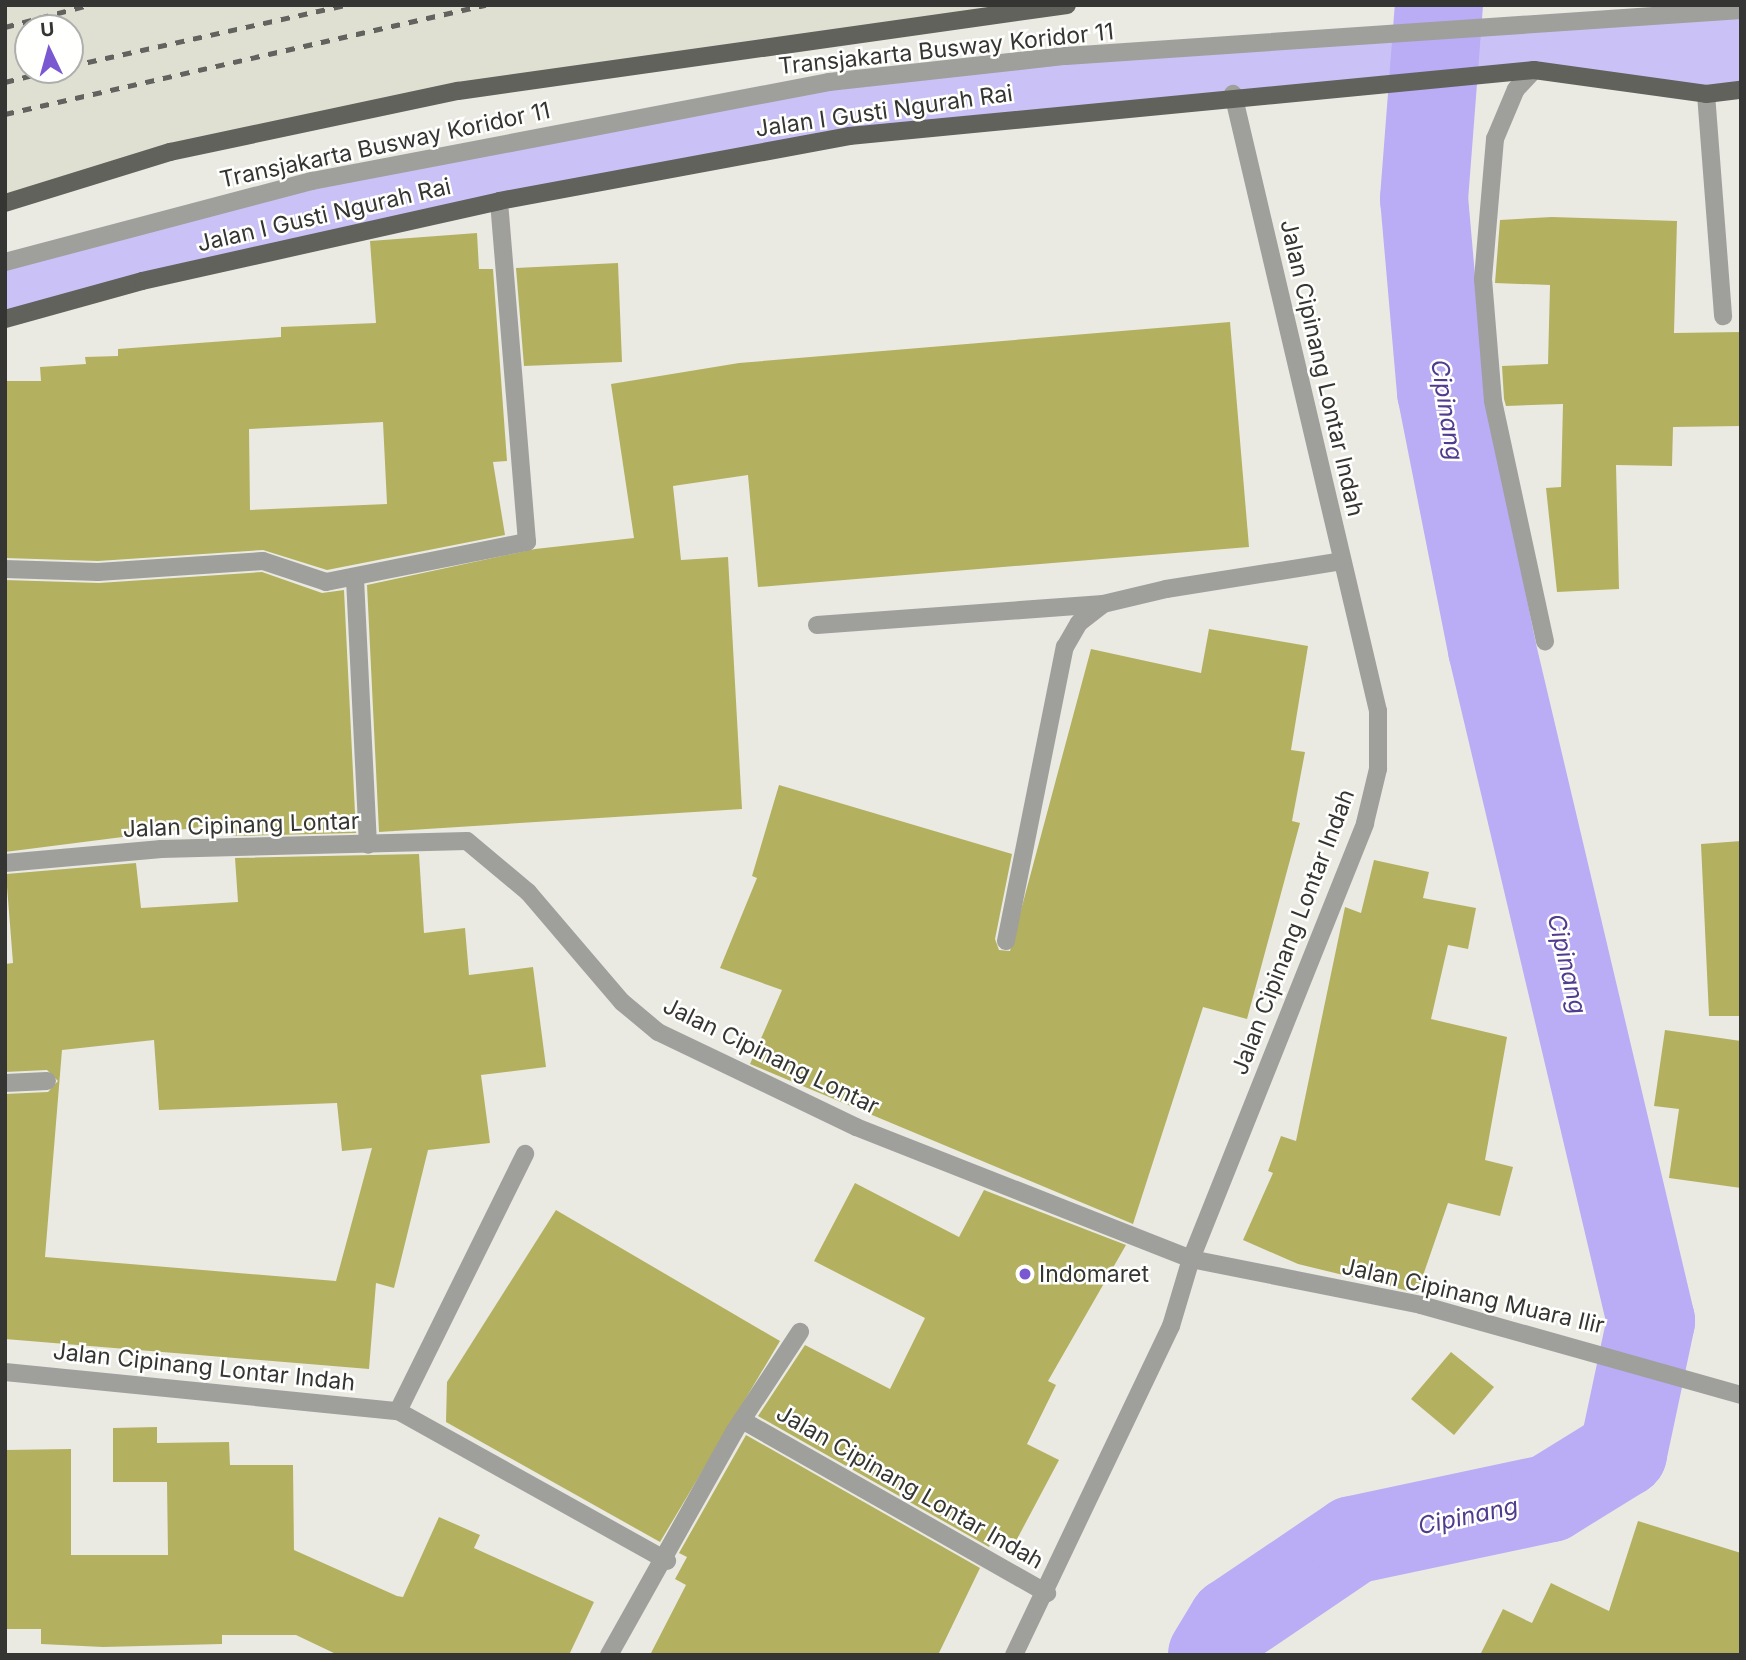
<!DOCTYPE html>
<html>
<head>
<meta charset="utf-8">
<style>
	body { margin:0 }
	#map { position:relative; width:1746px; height:1660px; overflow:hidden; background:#eaeae3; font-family:Inter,sans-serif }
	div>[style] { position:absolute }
	.built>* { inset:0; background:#e0e0d2 }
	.green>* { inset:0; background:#cac2f6 }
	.river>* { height:88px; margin:-44px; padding:0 44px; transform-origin:44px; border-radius:44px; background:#baacf5 }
	.building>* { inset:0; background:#b3b160 }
	.minor>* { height:18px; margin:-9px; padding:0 9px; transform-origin:9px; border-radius:9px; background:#9f9f9c }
	.major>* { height:18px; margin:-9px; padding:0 9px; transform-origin:9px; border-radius:9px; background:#61625c }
	.rail>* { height:5px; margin-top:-2.5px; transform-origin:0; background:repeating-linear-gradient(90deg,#62625f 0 9px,transparent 0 18px) }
	.dots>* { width:19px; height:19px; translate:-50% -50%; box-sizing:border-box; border:4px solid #fffffe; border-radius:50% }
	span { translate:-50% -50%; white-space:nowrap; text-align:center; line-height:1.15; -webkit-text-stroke:5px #fffffe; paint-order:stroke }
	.street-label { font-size:23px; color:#353533 }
	.poi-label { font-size:23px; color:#353533 }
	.left { translate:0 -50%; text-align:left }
	.water-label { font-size:24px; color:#513b8f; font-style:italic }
	.frame { position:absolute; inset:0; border:7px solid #353533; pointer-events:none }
	.north { position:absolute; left:14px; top:14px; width:70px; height:70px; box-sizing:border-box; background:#fffffe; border:2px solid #aeaead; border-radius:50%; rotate:355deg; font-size:19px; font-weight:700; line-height:28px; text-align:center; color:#353533 }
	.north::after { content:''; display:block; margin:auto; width:24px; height:32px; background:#7958d2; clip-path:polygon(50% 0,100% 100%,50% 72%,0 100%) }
</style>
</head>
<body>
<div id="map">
	<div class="built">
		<div style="clip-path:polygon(evenodd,5px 5px,1069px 5px,318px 118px,5px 203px,5px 5px,28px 28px,70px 28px,70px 70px,28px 70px,28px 28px)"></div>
	</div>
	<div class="green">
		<div style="clip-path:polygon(1741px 10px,1741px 90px,1534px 70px,849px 136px,499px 201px,5px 319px,5px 262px,312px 181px,829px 82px)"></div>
	</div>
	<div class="river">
		<div style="left:1212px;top:1655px;width:39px;rotate:-59deg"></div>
		<div style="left:1232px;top:1622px;width:146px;rotate:-34.1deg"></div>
		<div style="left:1353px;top:1540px;width:201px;rotate:-12deg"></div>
		<div style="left:1550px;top:1498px;width:86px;rotate:-31.7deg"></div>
		<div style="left:1623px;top:1453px;width:135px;rotate:-78deg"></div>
		<div style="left:1651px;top:1321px;width:691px;rotate:-103.31deg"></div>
		<div style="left:1492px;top:649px;width:262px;rotate:-101.2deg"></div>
		<div style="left:1441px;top:392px;width:194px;rotate:-95deg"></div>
		<div style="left:1424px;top:199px;width:195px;rotate:-85.6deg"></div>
	</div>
	<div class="building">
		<div style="clip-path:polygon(1552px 217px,1677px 221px,1674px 333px,1741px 332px,1741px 426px,1673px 427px,1672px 466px,1616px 465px,1619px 589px,1557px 592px,1546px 488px,1561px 487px,1563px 404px,1506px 406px,1504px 399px,1502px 366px,1548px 364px,1550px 285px,1495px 283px,1500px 220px)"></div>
		<div style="clip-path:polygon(evenodd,477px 233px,479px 269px,493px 269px,507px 461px,493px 462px,505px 535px,327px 570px,263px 550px,98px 561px,5px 558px,5px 381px,41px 381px,40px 367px,86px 364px,85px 357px,118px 356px,118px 349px,281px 337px,281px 327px,376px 323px,370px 241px,477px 233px,383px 422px,387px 504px,250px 510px,249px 429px,383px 422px)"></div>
		<div style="clip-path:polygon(618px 263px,622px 362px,524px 366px,516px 268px)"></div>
		<div style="clip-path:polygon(1230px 322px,1249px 547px,758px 587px,748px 475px,673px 486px,681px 560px,728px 557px,742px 809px,379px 832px,367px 585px,535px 549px,634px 538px,611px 384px,739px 363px)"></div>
		<div style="clip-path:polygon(262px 572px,322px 593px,344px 590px,356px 833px,233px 836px,232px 828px,209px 826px,5px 852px,5px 580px,99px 583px)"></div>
		<div style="clip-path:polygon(1209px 629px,1308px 646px,1291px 750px,1305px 752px,1292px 821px,1300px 823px,1247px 1019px,1203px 1007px,1133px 1224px,750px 1064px,782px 990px,720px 968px,757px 878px,752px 876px,779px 785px,1012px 854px,995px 939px,999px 950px,1010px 951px,1091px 649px,1201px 673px)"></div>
		<div style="clip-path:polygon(1741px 841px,1741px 1016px,1709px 1016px,1701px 844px)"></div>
		<div style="clip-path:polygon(evenodd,419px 854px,424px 933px,465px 928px,469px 975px,533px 967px,546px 1067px,481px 1075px,490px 1143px,428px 1150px,394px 1288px,376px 1283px,369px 1369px,5px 1339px,5px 1094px,48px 1092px,58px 1081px,47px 1070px,5px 1072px,5px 964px,13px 963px,6px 874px,136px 863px,141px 908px,238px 902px,235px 858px,419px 854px,154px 1040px,159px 1110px,337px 1103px,342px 1151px,372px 1148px,336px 1281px,45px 1257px,62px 1050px,154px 1040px)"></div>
		<div style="clip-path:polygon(1374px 860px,1429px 872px,1423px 898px,1476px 908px,1468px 949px,1448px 945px,1431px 1019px,1507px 1037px,1485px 1160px,1513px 1167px,1500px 1216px,1448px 1203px,1417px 1293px,1298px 1264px,1243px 1240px,1273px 1173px,1268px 1171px,1281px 1136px,1296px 1141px,1345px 907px,1361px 913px)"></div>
		<div style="clip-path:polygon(1665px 1030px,1741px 1041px,1741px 1188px,1669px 1178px,1679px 1109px,1654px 1106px)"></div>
		<div style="clip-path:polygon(855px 1183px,959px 1237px,984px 1190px,1126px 1245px,1048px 1381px,1056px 1385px,1027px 1444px,1059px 1460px,1016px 1541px,997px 1531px,989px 1547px,758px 1416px,805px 1345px,890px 1389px,925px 1318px,814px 1261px)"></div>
		<div style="clip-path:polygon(556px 1210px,780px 1341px,660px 1542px,446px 1422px,447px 1382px)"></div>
		<div style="clip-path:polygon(1451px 1352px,1494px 1387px,1454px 1435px,1411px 1399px)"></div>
		<div style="clip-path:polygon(157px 1427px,157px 1443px,229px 1442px,230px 1465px,293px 1465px,294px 1550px,397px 1596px,403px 1597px,439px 1517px,480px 1535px,474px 1548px,594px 1602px,569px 1655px,338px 1655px,296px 1635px,222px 1635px,222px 1644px,103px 1647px,41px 1644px,41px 1629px,5px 1629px,5px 1450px,71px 1449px,71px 1555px,168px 1555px,167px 1482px,113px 1482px,113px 1428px)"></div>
		<div style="clip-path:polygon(746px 1435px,980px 1568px,938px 1655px,650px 1655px,686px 1585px,675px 1579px,687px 1557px,679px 1553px)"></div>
		<div style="clip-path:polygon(1638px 1521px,1741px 1553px,1741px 1655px,1480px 1655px,1503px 1609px,1532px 1623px,1551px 1583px,1609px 1611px)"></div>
	</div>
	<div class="minor">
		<div style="left:1534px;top:70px;width:26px;rotate:133deg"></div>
		<div style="left:1516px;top:89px;width:54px;rotate:112.8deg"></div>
		<div style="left:1495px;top:139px;width:141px;rotate:94.9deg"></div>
		<div style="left:1483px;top:279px;width:122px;rotate:85.3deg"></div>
		<div style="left:1493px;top:401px;width:246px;rotate:77.8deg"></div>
		<div style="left:1706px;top:94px;width:223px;rotate:85.6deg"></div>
		<div style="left:5px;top:262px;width:318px;rotate:-14.8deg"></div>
		<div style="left:312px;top:181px;width:526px;rotate:-10.84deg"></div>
		<div style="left:829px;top:82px;width:238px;rotate:-6.3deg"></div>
		<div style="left:1066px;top:56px;width:677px;rotate:-3.9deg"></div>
		<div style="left:5px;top:569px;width:93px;rotate:1.8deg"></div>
		<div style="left:98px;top:572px;width:165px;rotate:-3.8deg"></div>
		<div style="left:263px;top:561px;width:66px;rotate:18.4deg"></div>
		<div style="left:326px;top:582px;width:205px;rotate:-11.3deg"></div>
		<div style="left:527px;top:542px;width:342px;rotate:-94.7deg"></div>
		<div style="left:355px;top:579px;width:266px;rotate:87.2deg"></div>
		<div style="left:817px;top:625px;width:287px;rotate:-4.2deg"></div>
		<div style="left:5px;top:863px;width:157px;rotate:-5.1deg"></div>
		<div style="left:161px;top:849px;width:306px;rotate:-1.5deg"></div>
		<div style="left:467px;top:841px;width:80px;rotate:39.9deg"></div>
		<div style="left:528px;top:892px;width:145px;rotate:49.5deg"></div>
		<div style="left:622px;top:1002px;width:47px;rotate:39.8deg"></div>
		<div style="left:658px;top:1032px;width:220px;rotate:25.6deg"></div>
		<div style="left:856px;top:1127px;width:360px;rotate:21.5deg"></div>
		<div style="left:1191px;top:1259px;width:235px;rotate:11.3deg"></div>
		<div style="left:1421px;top:1305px;width:332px;rotate:15.7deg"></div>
		<div style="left:1006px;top:941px;width:300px;rotate:-78.7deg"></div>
		<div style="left:1065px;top:647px;width:28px;rotate:-60deg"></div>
		<div style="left:1079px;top:623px;width:31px;rotate:-38deg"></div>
		<div style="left:1103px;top:604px;width:65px;rotate:-13.4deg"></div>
		<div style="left:1166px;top:589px;width:178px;rotate:-9deg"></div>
		<div style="left:5px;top:1083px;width:42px;rotate:-2.7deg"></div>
		<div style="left:5px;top:1372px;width:395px;rotate:5.7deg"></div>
		<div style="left:398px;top:1411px;width:308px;rotate:29.1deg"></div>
		<div style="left:398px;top:1411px;width:287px;rotate:-63.7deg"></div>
		<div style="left:742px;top:1420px;width:351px;rotate:29.6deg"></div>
		<div style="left:609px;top:1655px;width:256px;rotate:-60.7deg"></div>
		<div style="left:734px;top:1432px;width:120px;rotate:-56.6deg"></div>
		<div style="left:1014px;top:1655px;width:365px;rotate:-64.5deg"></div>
		<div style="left:1171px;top:1326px;width:70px;rotate:-73.4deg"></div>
		<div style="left:1191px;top:1259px;width:469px;rotate:-68.2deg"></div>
		<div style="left:1365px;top:823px;width:56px;rotate:-76.5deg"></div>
		<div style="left:1378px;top:769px;width:58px;rotate:-90deg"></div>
		<div style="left:1378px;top:711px;width:634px;rotate:-103.22deg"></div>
	</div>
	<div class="major">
		<div style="left:5px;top:203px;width:173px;rotate:-17.2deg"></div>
		<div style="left:170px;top:152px;width:294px;rotate:-12deg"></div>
		<div style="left:458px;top:91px;width:615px;rotate:-8.04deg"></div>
		<div style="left:5px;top:319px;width:142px;rotate:-15.5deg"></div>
		<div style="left:142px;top:281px;width:366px;rotate:-12.6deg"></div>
		<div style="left:499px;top:201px;width:356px;rotate:-10.5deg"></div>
		<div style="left:849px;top:136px;width:688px;rotate:-5.5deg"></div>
		<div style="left:1534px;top:70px;width:174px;rotate:7.9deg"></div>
		<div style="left:1706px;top:94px;width:35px;rotate:-7deg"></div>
	</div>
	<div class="rail">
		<div style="left:5px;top:27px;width:87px;rotate:-14.7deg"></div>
		<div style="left:70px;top:66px;width:283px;rotate:-12.5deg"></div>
		<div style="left:5px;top:82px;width:49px;rotate:-14deg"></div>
		<div style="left:5px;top:114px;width:493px;rotate:-12.8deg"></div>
	</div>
	<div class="dots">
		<div style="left:1025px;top:1274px;background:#7958d2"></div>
	</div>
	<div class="street-label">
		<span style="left:946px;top:49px;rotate:-6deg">Transjakarta Busway Koridor 11</span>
		<span style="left:884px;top:111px;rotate:-8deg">Jalan I Gusti Ngurah Rai</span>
		<span style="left:385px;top:145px;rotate:-12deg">Transjakarta Busway Koridor 11</span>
		<span style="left:324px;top:215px;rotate:-13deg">Jalan I Gusti Ngurah Rai</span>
		<span style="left:1322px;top:368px;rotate:77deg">Jalan Cipinang Lontar Indah</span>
		<span style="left:241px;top:825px;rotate:-2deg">Jalan Cipinang Lontar</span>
		<span style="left:1293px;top:932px;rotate:-69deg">Jalan Cipinang Lontar Indah</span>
		<span style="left:771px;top:1056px;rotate:26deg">Jalan Cipinang Lontar</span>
		<span style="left:1473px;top:1296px;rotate:13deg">Jalan Cipinang Muara Ilir</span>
		<span style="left:204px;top:1367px;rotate:6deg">Jalan Cipinang Lontar Indah</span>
		<span style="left:910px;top:1487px;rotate:30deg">Jalan Cipinang Lontar Indah</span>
	</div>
	<div class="poi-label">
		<span class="left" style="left:1039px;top:1274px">Indomaret</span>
	</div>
	<div class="water-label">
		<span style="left:1447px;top:410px;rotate:81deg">Cipinang</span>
		<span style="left:1567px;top:964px;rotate:77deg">Cipinang</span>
		<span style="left:1468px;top:1516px;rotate:-12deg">Cipinang</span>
	</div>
	<div class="frame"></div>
	<div class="north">U</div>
</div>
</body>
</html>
